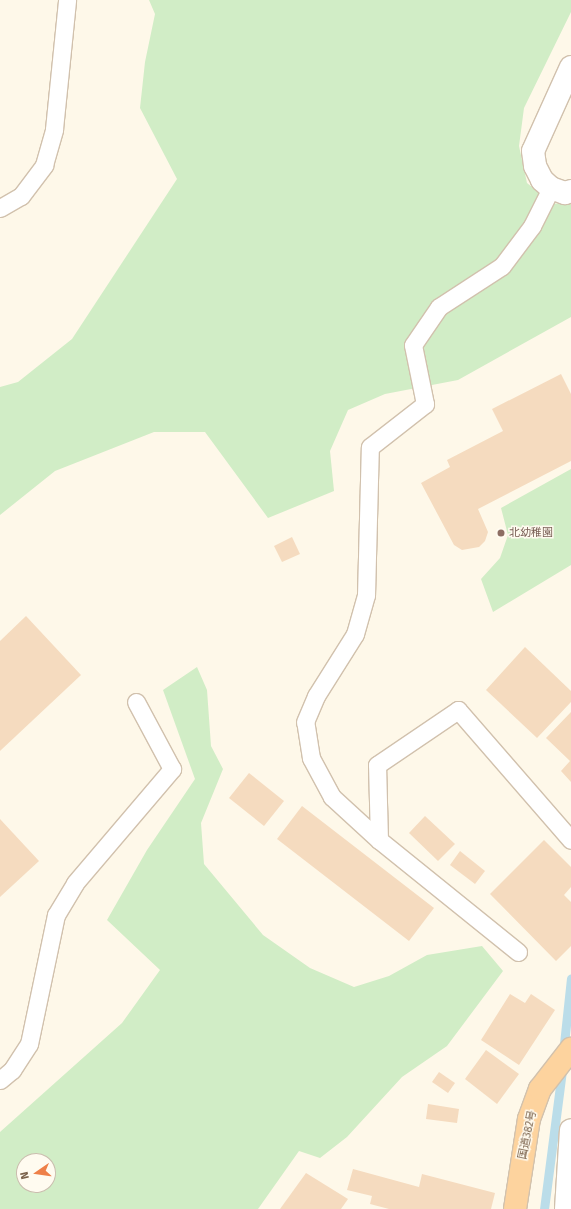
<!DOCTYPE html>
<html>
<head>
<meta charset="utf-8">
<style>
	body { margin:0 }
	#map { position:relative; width:571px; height:1209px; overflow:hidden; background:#fef8e9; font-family:"Fira Sans","Noto Sans JP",sans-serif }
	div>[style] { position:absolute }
	.green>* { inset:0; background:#d1edc6 }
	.stream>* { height:9px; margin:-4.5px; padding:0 4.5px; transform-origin:4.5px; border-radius:4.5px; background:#bbdde9 }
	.building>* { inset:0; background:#f5dbbf }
	.roads { filter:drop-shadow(1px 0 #d1c1ad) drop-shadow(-1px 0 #d1c1ad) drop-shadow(0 1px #d1c1ad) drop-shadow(0 -1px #d1c1ad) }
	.service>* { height:17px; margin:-8.5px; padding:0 8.5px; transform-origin:8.5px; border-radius:8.5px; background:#fff }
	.minor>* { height:22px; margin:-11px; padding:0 11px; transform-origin:11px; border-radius:11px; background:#fff }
	.trunk>* { height:22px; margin:-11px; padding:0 11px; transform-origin:11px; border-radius:11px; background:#fdd39e }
	.dots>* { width:11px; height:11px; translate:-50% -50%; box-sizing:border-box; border:2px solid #fffbf0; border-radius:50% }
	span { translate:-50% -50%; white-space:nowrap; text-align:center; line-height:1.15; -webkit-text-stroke:3px #fffbf0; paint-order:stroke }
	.education-label { font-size:11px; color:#785e54 }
	.left { translate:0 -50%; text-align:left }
	.street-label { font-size:11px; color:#7a614a }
	.north { position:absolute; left:16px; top:1153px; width:40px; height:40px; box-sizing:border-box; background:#fffbf0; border:1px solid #cabdae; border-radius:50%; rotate:257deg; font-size:11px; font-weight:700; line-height:16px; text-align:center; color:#7a614a }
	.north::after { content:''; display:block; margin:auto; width:14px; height:18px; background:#ee8048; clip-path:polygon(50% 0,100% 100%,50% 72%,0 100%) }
</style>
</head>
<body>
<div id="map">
	<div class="green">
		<div style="clip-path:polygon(149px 0,571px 0,571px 12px,524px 108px,519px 146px,527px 183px,553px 204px,571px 202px,571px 317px,458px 380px,385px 394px,348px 410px,330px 451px,334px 491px,268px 518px,205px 432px,154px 432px,55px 471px,0 515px,0 387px,18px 382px,72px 339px,177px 179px,140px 108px,145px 62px,155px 14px)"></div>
		<div style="clip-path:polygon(571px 469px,571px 565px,493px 612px,481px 579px,500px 558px,508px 535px,501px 508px)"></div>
		<div style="clip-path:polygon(evenodd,197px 667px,207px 690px,211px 746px,223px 769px,201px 823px,204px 864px,263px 935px,310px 968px,354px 987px,389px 976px,427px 955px,482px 946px,503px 971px,447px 1046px,402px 1077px,347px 1137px,320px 1158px,299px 1151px,258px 1209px,0 1209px,0 1132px,122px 1023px,160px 970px,107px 920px,147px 850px,195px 779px,163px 690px,197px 667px,24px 1161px,48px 1161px,48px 1185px,24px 1185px,24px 1161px)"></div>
	</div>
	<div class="stream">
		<div style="left:563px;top:1053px;width:75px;rotate:-83.9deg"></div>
		<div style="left:544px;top:1209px;width:140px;rotate:-82.6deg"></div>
	</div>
	<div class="building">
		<div style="clip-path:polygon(561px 374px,571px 394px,571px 461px,478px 509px,488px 532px,485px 541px,479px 547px,462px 550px,454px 545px,421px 483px,450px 467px,447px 460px,503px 431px,492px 409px)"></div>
		<div style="clip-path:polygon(292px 537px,300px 554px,282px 562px,274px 546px)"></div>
		<div style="clip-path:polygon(26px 616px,81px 675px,0 751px,0 641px)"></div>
		<div style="clip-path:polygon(525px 647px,571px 691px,571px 702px,537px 738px,486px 690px)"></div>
		<div style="clip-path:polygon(571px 712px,571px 782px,561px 771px,570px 761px,546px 738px)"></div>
		<div style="clip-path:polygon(249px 773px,284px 801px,264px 826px,229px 798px)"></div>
		<div style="clip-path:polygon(302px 806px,434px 908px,409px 941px,277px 839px)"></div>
		<div style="clip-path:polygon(425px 816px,455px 844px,438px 861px,409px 833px)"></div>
		<div style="clip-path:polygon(0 819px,39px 861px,0 897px)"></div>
		<div style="clip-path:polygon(544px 840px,571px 867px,571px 887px,564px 895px,571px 902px,571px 946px,556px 961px,490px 894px)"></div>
		<div style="clip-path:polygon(460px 851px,485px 871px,475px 884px,450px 865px)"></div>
		<div style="clip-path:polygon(510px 994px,525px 1003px,531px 994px,555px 1010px,519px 1065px,481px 1040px)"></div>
		<div style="clip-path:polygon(486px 1050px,519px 1074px,497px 1104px,465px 1079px)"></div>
		<div style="clip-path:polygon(439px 1072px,455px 1083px,448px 1093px,432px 1082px)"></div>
		<div style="clip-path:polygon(428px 1104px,459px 1109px,457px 1123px,426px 1119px)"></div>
		<div style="clip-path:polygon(353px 1169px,419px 1187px,422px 1174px,495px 1193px,491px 1209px,389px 1209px,370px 1204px,372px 1196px,347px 1190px)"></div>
		<div style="clip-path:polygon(306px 1173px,348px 1199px,341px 1209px,280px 1209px)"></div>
	</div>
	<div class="roads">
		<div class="service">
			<div style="left:0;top:208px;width:24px;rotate:-30deg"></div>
			<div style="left:21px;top:196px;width:39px;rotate:-53deg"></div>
			<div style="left:44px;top:165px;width:37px;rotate:-74deg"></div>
			<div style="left:54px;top:129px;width:130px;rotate:-84.2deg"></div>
			<div style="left:379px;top:840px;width:75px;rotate:-91.5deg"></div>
			<div style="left:377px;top:765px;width:98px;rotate:-34.2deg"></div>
			<div style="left:458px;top:710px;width:172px;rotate:49deg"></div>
			<div style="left:518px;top:952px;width:179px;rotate:-141.1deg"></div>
			<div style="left:379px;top:840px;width:64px;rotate:-137.5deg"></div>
			<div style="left:332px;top:797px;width:44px;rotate:-118.3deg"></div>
			<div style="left:311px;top:758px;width:36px;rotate:-99deg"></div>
			<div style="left:305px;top:722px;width:28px;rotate:-67deg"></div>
			<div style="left:316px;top:696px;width:73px;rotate:-57.8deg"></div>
			<div style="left:355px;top:634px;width:41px;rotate:-74.2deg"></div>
			<div style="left:366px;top:595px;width:148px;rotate:-88.5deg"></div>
			<div style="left:370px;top:447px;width:70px;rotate:-38deg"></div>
			<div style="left:425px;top:404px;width:60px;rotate:-101.5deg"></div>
			<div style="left:413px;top:345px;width:46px;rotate:-55.6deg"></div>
			<div style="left:439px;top:307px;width:75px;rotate:-33.1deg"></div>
			<div style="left:502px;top:266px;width:50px;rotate:-53.1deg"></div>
			<div style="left:532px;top:226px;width:42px;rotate:-63.4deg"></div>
			<div style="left:0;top:1080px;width:16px;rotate:-40deg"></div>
			<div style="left:12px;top:1070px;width:31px;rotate:-57deg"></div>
			<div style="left:29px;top:1044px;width:132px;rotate:-78.2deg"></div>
			<div style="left:56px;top:915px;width:37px;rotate:-59deg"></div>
			<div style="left:75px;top:883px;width:150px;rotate:-49.6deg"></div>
			<div style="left:172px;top:769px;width:76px;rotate:-118.2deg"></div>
		</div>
		<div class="minor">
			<div style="left:571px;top:67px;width:92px;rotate:114.3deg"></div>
			<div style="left:533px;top:151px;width:15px;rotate:82deg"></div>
			<div style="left:535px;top:166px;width:16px;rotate:63deg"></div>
			<div style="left:542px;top:180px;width:12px;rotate:42deg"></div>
			<div style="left:551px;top:188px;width:15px;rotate:20deg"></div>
			<div style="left:565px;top:193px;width:6px;rotate:-18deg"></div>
			<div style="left:566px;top:1209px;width:79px;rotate:-86.4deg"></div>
		</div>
		<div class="trunk">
			<div style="left:515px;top:1209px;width:91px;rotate:-81.2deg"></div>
			<div style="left:529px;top:1119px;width:32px;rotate:-70deg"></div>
			<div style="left:540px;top:1089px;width:51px;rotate:-52.2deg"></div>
		</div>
	</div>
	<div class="dots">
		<div style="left:501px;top:533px;background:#8d6e63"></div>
	</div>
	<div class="education-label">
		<span class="left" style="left:509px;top:533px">北幼稚園</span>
	</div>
	<div class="street-label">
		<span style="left:528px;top:1135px;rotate:-78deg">国道382号</span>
	</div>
	<div class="north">N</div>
</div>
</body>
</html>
